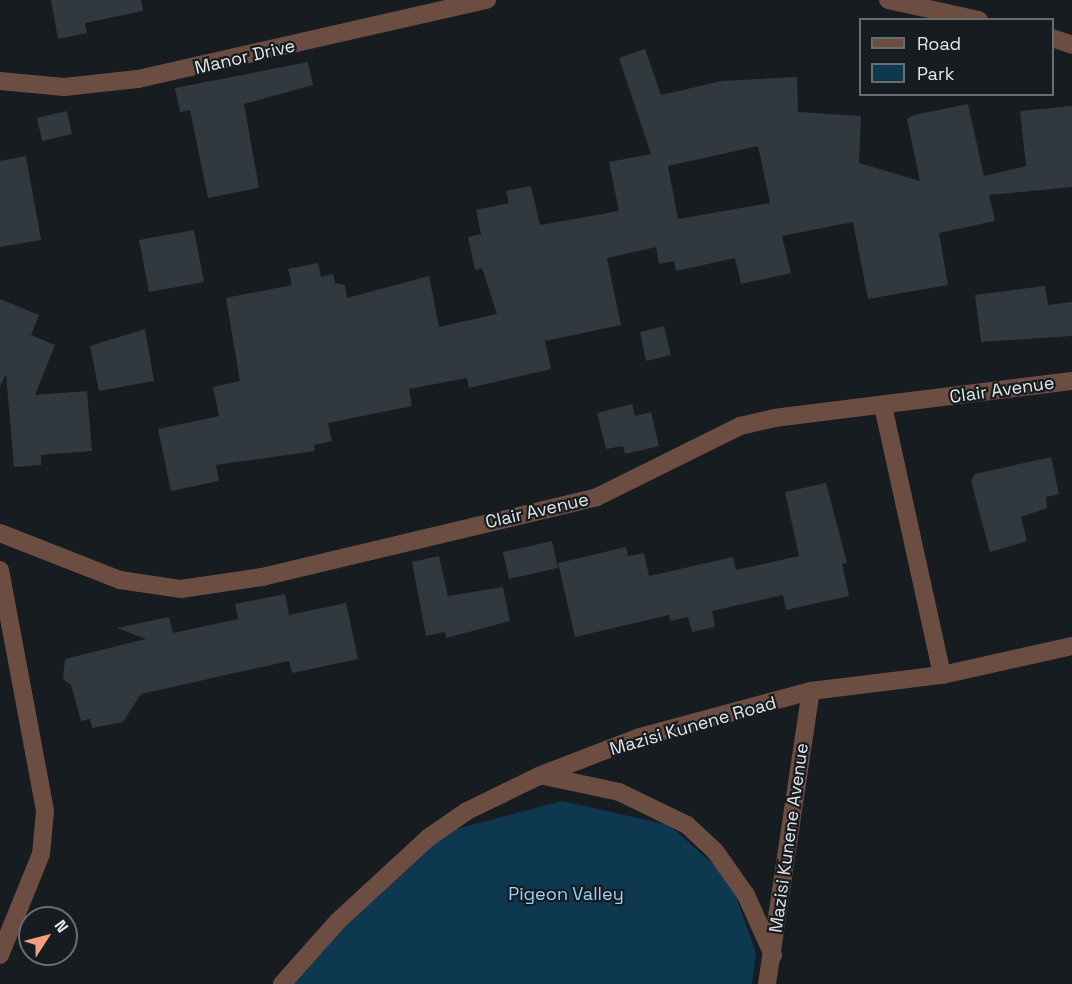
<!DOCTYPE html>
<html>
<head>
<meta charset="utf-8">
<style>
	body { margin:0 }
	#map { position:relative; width:1072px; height:984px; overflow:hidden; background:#161c20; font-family:"Space Grotesk",sans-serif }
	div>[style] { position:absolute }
	.green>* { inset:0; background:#0e3850 }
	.building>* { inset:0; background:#32393e }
	.minor>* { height:18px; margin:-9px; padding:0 9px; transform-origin:9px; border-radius:9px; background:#6c4d42 }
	span { translate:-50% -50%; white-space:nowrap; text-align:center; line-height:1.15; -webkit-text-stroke:4.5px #161c20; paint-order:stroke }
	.street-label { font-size:18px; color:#e3e7ea }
	.park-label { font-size:18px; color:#9bd3f8 }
	.legend { position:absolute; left:859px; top:18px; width:195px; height:78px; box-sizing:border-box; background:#161c20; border:2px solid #686d71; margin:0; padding:8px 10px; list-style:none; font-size:18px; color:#e3e7ea }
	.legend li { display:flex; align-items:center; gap:12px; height:30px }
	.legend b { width:30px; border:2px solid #686d71 }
	.north { position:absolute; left:18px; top:906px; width:60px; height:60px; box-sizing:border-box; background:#161c20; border:2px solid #686d71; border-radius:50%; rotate:54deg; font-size:16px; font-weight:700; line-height:24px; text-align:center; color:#e3e7ea }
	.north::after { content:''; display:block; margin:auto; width:21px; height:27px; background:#f2a081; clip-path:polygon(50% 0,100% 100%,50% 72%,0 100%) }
</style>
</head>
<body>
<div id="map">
	<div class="green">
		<div style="clip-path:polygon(562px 801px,669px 825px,730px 879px,756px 953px,752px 984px,283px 984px,411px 841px)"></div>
	</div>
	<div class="building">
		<div style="clip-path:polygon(51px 0,141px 0,143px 11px,85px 23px,87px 33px,58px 39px)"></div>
		<div style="clip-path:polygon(evenodd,645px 49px,661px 95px,722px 81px,797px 77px,798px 112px,861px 116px,859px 163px,920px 181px,907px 119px,914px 115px,968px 104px,984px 176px,1026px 166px,1020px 111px,1072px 106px,1072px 187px,989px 195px,995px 221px,939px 233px,948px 285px,868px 299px,853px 222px,782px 236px,791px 273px,741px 284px,735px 258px,676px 271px,674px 261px,659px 264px,656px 247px,607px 258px,621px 325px,545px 341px,551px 369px,469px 388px,467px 378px,409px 389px,412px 406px,328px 423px,332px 441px,314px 445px,315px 451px,216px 465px,219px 481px,171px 491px,158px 429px,219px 416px,213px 387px,240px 381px,226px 298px,292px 285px,288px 269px,318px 263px,321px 277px,333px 274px,335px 283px,345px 285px,347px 298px,429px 276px,439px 327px,497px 314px,482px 268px,475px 270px,468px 237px,481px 234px,476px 210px,509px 203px,506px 191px,531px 186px,540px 225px,619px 211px,609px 162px,651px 154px,619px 58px,645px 49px,758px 146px,770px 203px,678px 219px,668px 166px,758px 146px)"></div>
		<div style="clip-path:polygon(308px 62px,313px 85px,244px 104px,259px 188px,208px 198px,190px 110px,180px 112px,175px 88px)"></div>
		<div style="clip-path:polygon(67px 111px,72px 134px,42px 141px,37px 118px)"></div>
		<div style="clip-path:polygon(26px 156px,41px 240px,0 247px,0 161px)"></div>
		<div style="clip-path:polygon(194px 230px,204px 282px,149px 292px,139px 240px)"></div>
		<div style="clip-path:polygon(1045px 286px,1048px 305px,1072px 302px,1072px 336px,981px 342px,975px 295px)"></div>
		<div style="clip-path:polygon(0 299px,39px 315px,31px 335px,55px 345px,35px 395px,87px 391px,92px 451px,41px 455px,41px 465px,14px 467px,6px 374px,0 387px)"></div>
		<div style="clip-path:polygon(664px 326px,671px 355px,646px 361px,640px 332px)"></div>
		<div style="clip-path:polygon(145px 329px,154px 381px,99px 391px,90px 346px)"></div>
		<div style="clip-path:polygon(632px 404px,635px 416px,651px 412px,659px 446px,625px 454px,623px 446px,606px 449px,597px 413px)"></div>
		<div style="clip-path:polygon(1051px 457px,1059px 494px,1046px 497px,1047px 508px,1021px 517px,1027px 541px,990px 552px,971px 481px,975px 474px)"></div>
		<div style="clip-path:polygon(826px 483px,847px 563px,842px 564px,849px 596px,786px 610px,783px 595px,712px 611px,715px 627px,692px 632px,688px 617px,670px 621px,669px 615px,575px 637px,558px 563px,626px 547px,628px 556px,644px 553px,649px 576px,733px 557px,736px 570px,799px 556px,785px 492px)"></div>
		<div style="clip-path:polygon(552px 541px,558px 568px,509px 579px,503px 552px)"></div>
		<div style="clip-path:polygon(439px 556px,448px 596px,503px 587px,510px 621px,446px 638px,445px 632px,426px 636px,412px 562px)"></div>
		<div style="clip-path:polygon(285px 594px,289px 615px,346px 603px,358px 659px,292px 673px,289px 661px,141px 694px,123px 722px,92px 728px,90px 719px,81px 721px,71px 685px,63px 679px,65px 659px,146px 639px,117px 628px,169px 617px,173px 633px,238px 619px,235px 604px)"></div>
	</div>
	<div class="minor">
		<div style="left:888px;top:0;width:93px;rotate:12.4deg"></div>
		<div style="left:1052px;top:38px;width:21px;rotate:19deg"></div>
		<div style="left:0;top:81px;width:64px;rotate:5.4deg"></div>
		<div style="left:64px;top:87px;width:74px;rotate:-6.2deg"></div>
		<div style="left:138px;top:79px;width:358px;rotate:-12.8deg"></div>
		<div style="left:883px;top:406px;width:275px;rotate:77.6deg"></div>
		<div style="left:0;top:533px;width:129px;rotate:21.4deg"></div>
		<div style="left:120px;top:580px;width:62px;rotate:8.4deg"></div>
		<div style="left:181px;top:589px;width:82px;rotate:-8.4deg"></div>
		<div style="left:262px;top:577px;width:344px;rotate:-13.4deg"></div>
		<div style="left:597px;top:497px;width:160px;rotate:-26.4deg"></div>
		<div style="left:740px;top:426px;width:35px;rotate:-13deg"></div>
		<div style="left:774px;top:418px;width:300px;rotate:-7.1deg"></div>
		<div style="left:0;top:570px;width:245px;rotate:79.4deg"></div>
		<div style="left:45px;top:811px;width:43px;rotate:95.3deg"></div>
		<div style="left:41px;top:854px;width:109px;rotate:112.1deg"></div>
		<div style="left:544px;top:776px;width:77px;rotate:12deg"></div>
		<div style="left:619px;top:792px;width:76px;rotate:25.9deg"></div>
		<div style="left:687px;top:825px;width:38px;rotate:43deg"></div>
		<div style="left:715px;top:851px;width:54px;rotate:54.8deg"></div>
		<div style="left:746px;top:895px;width:66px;rotate:65.8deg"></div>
		<div style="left:282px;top:984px;width:84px;rotate:-48.4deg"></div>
		<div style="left:338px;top:921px;width:122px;rotate:-42.7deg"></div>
		<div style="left:428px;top:838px;width:47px;rotate:-34.7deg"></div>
		<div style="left:467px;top:811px;width:82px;rotate:-25.9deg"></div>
		<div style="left:541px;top:775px;width:106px;rotate:-21deg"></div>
		<div style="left:640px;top:737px;width:177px;rotate:-15.1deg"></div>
		<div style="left:811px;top:691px;width:132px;rotate:-7deg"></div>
		<div style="left:942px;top:675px;width:133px;rotate:-12.6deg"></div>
		<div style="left:767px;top:984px;width:296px;rotate:-81.5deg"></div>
	</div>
	<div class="street-label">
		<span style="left:245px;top:57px;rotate:-13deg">Manor Drive</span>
		<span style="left:1002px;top:390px;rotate:-8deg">Clair Avenue</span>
		<span style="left:537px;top:511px;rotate:-13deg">Clair Avenue</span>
		<span style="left:693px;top:726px;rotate:-16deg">Mazisi Kunene Road</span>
		<span style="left:789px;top:838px;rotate:-82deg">Mazisi Kunene Avenue</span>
	</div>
	<div class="park-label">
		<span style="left:566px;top:894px">Pigeon Valley</span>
	</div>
	<ul class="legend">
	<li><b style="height:8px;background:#6c4d42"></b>Road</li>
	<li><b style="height:16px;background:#0e3850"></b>Park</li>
	</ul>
	<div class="north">N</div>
</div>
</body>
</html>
